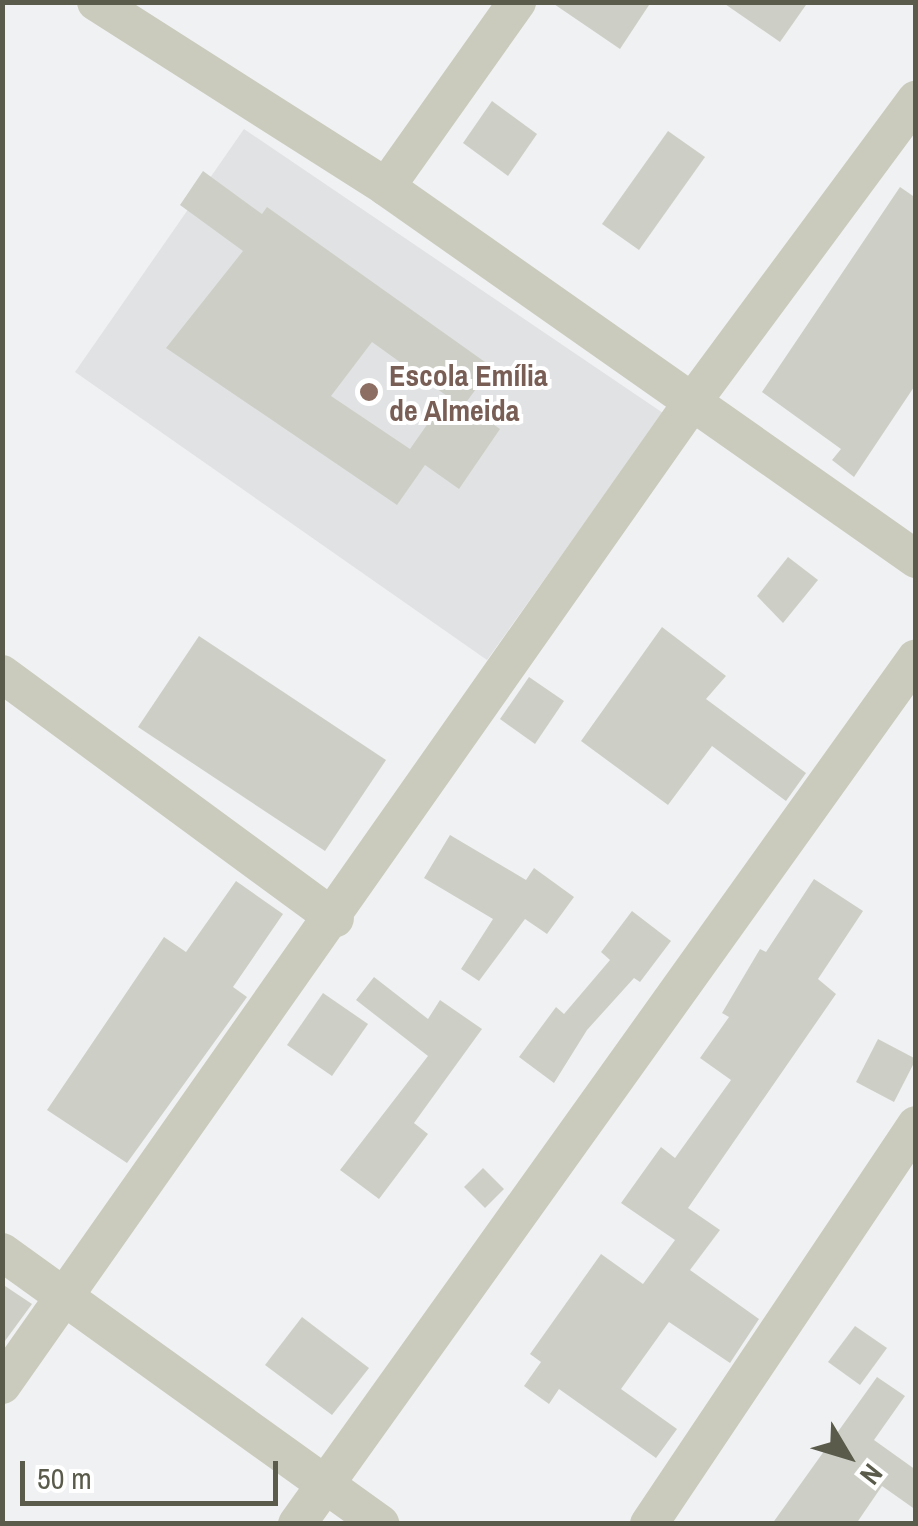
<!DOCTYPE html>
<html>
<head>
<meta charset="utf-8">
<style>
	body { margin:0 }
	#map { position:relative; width:918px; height:1526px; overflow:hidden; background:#f0f1f2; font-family:"Archivo Narrow",sans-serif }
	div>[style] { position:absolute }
	.education>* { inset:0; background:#e1e2e3 }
	.building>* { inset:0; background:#cdcfc7 }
	.street>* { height:38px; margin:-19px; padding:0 19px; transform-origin:19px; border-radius:19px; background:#cacbbd }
	.dots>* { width:28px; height:28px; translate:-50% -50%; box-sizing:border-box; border:5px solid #fff; border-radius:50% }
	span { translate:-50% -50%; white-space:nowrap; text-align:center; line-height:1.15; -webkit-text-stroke:8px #fff; paint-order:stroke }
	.education-label { font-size:30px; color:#785e54; font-weight:700 }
	.left { translate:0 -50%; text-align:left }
	.frame { position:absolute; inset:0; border:5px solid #5a5b4a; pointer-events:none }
	.north { position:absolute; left:798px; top:1406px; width:100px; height:100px; -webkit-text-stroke:8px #fff; paint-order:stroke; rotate:128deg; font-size:28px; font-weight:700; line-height:40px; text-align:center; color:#5a5b4a }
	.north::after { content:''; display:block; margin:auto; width:35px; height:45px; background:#5a5b4a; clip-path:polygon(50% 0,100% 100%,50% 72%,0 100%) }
	.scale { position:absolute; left:20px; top:1461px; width:258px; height:45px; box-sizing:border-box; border:5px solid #5a5b4a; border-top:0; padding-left:12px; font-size:30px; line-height:35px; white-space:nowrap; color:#5a5b4a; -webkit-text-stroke:8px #fff; paint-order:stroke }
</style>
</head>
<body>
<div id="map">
	<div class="education">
		<div style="clip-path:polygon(244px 129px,663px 413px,487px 660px,75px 372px)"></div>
	</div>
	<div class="building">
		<div style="clip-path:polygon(551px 2px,651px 2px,620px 49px)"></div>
		<div style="clip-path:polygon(722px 2px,808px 2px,780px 42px)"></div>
		<div style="clip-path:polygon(492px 101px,537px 134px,508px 176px,463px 143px)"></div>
		<div style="clip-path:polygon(668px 131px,705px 157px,639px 250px,602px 224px)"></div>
		<div style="clip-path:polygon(evenodd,203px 171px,262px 214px,267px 207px,492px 367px,465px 404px,500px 429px,459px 489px,425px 465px,397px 505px,166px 348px,243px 251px,180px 205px,203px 171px,372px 342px,447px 396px,410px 449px,331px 396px,372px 342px)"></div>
		<div style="clip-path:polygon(900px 187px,916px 198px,916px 384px,854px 477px,832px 460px,841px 449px,762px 392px)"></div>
		<div style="clip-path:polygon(788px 557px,818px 580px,783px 623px,757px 596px)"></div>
		<div style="clip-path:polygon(662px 627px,726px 676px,706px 699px,806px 773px,786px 801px,712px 746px,668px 805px,581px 741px)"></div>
		<div style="clip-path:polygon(199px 636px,386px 760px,325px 851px,138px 727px)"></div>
		<div style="clip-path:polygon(529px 677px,564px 701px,535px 744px,500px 719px)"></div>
		<div style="clip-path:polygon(450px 835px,526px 880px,534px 868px,574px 897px,547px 934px,525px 919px,479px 981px,461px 969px,493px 919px,424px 878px)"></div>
		<div style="clip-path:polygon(814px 879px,863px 911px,818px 979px,836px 994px,688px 1208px,720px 1230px,690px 1270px,759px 1319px,730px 1363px,669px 1322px,621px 1389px,677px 1429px,656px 1458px,559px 1389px,549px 1404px,524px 1386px,541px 1362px,530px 1354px,601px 1254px,643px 1284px,675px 1240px,621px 1203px,661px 1147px,675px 1158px,731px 1080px,700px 1058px,729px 1017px,722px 1013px,760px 949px,766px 952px)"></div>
		<div style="clip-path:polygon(236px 881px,283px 914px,233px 987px,247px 997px,127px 1163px,47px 1110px,164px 937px,186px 952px)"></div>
		<div style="clip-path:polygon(632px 911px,671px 941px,640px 982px,634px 978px,587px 1030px,554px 1083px,519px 1057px,556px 1007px,564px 1014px,610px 960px,601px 952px)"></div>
		<div style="clip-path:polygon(374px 977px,428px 1019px,440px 1000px,482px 1029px,414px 1123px,428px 1134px,379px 1199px,340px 1170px,428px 1056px,356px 1000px)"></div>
		<div style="clip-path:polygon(323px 993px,368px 1024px,332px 1076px,287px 1045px)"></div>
		<div style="clip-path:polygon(878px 1039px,916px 1059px,894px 1102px,856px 1082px)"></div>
		<div style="clip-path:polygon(483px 1168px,504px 1189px,485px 1208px,464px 1187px)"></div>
		<div style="clip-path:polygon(2px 1284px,32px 1304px,2px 1345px)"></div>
		<div style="clip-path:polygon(302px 1317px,369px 1368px,332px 1415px,265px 1365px)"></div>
		<div style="clip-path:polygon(855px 1326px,887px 1348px,860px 1385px,828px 1362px)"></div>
		<div style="clip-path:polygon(877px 1377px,905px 1396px,874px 1440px,916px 1470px,916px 1510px,882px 1486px,856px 1524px,772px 1524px)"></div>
	</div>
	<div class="street">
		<div style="left:96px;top:2px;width:344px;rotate:32.5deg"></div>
		<div style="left:386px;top:187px;width:648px;rotate:35.06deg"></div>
		<div style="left:386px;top:187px;width:227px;rotate:-54.7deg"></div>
		<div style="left:2px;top:674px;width:413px;rotate:36.3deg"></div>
		<div style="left:2px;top:1252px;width:466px;rotate:35.7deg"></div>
		<div style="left:2px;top:1385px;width:1202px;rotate:-54.92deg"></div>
		<div style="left:693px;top:401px;width:375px;rotate:-53.5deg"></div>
		<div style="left:297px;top:1524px;width:1064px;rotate:-54.44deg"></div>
		<div style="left:649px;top:1524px;width:480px;rotate:-56.2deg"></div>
	</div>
	<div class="dots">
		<div style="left:369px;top:392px;background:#8d6e63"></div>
	</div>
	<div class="education-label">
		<span class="left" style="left:389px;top:392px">Escola Emília<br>de Almeida</span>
	</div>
	<div class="frame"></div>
	<div class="north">N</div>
	<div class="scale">50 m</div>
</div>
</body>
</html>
